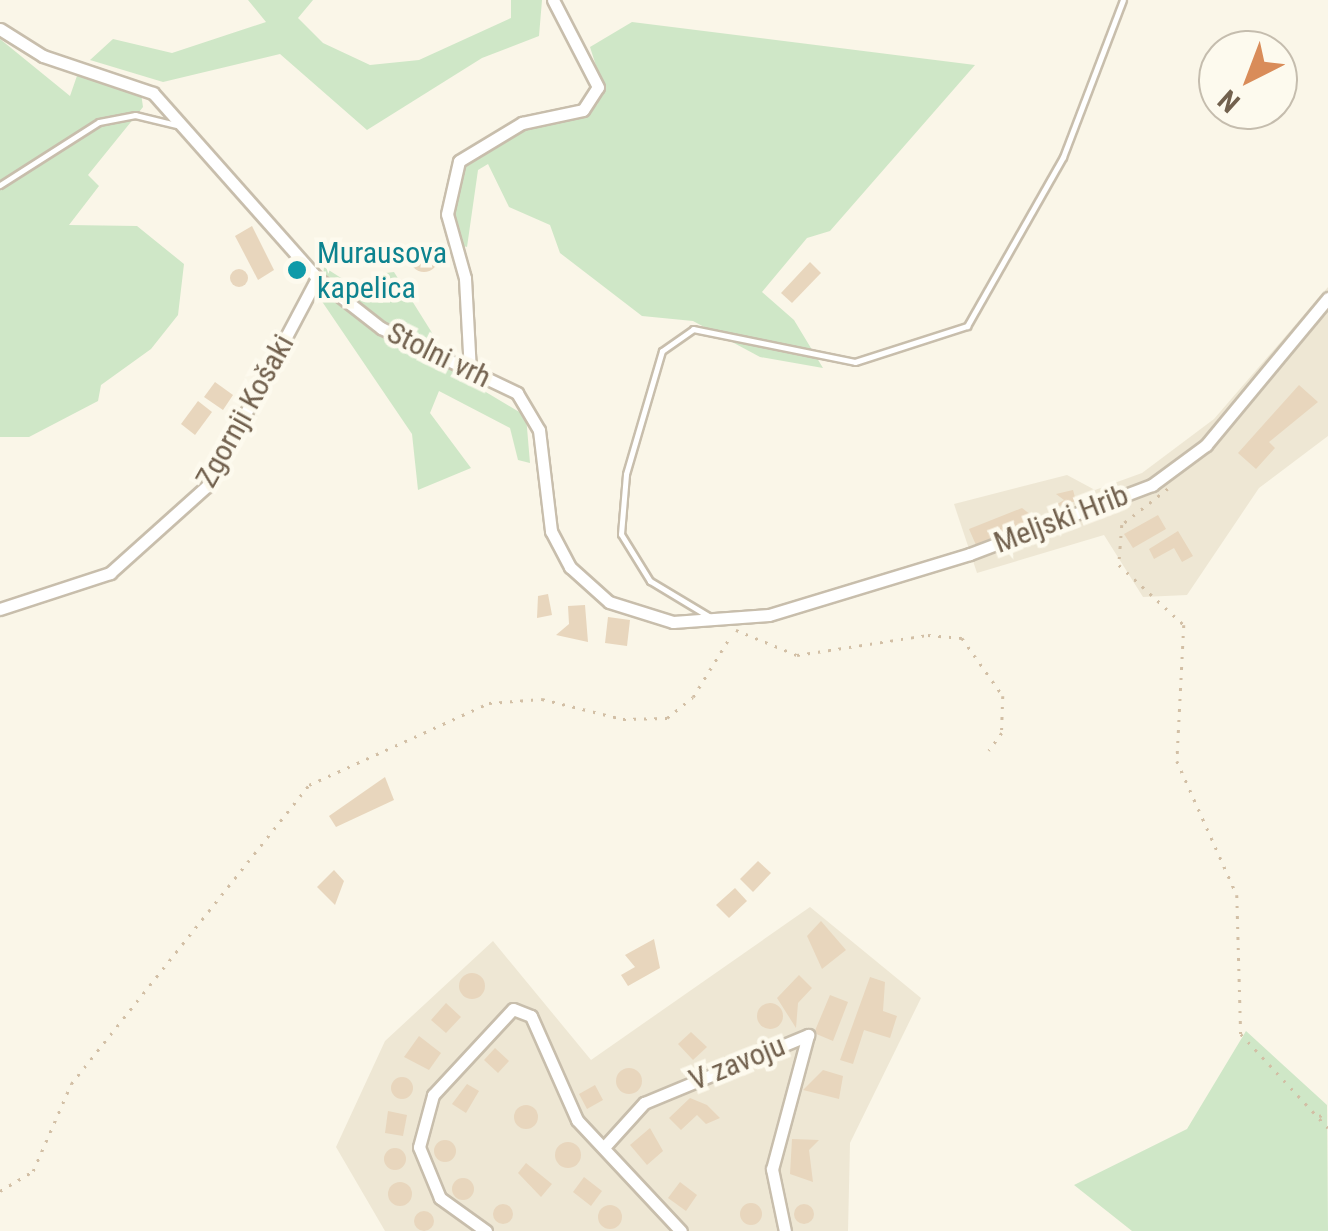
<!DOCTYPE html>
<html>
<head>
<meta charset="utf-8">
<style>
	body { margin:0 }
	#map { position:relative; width:1328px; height:1231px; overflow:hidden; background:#faf6e8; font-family:"Roboto Condensed",sans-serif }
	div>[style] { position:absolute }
	.residential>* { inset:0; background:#eee7d4 }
	.green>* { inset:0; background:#cfe7c7 }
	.building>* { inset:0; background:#e8d6bd }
	.round { border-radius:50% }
	.path>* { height:2.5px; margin-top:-1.25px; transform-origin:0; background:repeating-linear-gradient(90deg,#d2bfa5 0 2.5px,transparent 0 10.5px) }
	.roads { filter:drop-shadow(2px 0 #c8beac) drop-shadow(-2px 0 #c8beac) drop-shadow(0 2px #c8beac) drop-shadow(0 -2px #c8beac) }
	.service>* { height:5px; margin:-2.5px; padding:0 2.5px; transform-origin:2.5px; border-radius:2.5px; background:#fff }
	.minor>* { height:11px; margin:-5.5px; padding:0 5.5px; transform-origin:5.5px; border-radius:5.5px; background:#fff }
	.dots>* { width:28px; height:28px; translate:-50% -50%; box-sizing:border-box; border:5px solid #fdfaee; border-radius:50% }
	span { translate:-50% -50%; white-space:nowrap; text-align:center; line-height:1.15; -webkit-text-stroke:9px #fdfaee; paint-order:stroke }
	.culture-label { font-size:30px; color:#0d838f }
	.left { translate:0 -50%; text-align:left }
	.street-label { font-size:30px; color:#72614e }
	.north { position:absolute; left:1198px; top:30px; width:100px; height:100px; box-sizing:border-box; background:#fdfaee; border:2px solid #c5bdae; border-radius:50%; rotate:222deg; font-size:28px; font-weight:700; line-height:40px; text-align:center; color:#72614e }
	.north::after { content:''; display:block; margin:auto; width:35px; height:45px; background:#d98c59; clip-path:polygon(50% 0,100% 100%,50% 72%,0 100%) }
</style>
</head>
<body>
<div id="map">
	<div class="residential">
		<div style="clip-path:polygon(1328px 287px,1328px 436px,1259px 488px,1187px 595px,1143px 597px,1104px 535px,977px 573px,954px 504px,1067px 475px,1095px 490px,1142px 473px,1214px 419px)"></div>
		<div style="clip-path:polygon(810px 907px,921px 998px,850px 1143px,848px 1231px,385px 1231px,336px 1147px,385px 1041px,493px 941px,591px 1060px)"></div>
	</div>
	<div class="green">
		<div style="clip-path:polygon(248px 0,313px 0,298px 18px,323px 43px,370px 65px,419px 60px,511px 18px,511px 0,542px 0,539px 36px,482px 58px,367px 130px,280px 54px,163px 82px,90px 60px,113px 39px,172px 53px,266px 22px)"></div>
		<div style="clip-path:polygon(632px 22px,975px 65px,830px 231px,807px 238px,762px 292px,794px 320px,823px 368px,760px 357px,693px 321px,642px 316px,560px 253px,550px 225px,509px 207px,488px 164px,478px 170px,467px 247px,460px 245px,451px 215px,463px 166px,524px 127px,597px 105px,603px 88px,590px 47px)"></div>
		<div style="clip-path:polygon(0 39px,70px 96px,79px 70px,141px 93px,143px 107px,88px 175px,99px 186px,69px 225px,137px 226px,184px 264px,178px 315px,151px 349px,101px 385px,98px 401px,29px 437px,0 437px)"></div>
		<div style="clip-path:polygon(324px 267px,377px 301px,377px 274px,394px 272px,459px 376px,526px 416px,530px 463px,518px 460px,510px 428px,439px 391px,430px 413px,471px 468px,418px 490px,412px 434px,321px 300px)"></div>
		<div style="clip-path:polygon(1246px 1031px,1327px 1105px,1328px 1231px,1132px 1231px,1074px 1185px,1187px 1129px)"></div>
	</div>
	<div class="building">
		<div style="clip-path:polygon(252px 226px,274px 270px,258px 280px,235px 236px)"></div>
		<div class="round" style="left:410px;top:244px;width:28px;height:28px"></div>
		<div style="clip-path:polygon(810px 262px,821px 273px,792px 303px,781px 293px)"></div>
		<div class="round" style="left:230px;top:269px;width:18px;height:18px"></div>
		<div style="clip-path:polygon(215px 382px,233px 395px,223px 410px,204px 397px)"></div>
		<div style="clip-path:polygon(1299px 385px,1318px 402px,1269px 442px,1275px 448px,1256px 469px,1238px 453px)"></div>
		<div style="clip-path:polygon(198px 401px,212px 412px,195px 435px,181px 424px)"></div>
		<div style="clip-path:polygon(1073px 490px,1076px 501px,1049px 509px,1064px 500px,1056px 494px)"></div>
		<div style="clip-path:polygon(1022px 508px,1035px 518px,1029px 525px,976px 545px,969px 529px)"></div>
		<div style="clip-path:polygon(1158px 515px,1166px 529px,1133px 548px,1124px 534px)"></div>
		<div style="clip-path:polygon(1178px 531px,1193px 556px,1182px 562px,1174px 548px,1154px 559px,1149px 549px)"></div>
		<div style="clip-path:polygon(548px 594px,552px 615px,537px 618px,538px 596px)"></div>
		<div style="clip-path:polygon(585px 605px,588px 642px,556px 635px,569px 624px,568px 606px)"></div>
		<div style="clip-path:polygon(608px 617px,630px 620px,627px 646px,605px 643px)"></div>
		<div style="clip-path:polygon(385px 777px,394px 800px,336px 827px,329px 816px)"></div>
		<div style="clip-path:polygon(758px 861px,771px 873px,753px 892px,740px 879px)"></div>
		<div style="clip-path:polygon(334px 870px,344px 881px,335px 905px,317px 887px)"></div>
		<div style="clip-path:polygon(735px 888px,747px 901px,729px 918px,716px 905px)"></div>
		<div style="clip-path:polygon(821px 921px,846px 950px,822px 969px,807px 936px)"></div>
		<div style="clip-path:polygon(654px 939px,660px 968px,628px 986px,621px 975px,635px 967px,625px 955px)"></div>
		<div class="round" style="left:459px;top:973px;width:26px;height:26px"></div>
		<div style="clip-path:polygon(799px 975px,812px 988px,798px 1003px,796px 1028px,777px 998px)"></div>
		<div style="clip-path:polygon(870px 977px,885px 982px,883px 1011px,897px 1016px,890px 1038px,864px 1030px,853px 1064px,840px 1060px)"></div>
		<div style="clip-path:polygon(830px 995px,848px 1002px,833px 1041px,814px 1033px)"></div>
		<div class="round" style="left:757px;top:1003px;width:26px;height:26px"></div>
		<div style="clip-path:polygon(446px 1003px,461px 1017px,446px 1033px,431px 1020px)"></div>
		<div style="clip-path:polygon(691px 1032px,707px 1047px,693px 1060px,678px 1044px)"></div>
		<div style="clip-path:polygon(419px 1036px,441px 1053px,429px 1070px,404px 1057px)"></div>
		<div style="clip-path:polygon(495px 1048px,509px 1061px,498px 1073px,484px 1060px)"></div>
		<div class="round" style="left:616px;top:1068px;width:26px;height:26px"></div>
		<div style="clip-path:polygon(823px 1070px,843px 1076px,839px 1099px,803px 1090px)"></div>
		<div class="round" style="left:391px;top:1077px;width:22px;height:22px"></div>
		<div style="clip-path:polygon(467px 1084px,479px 1091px,466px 1113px,452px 1104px)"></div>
		<div style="clip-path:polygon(595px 1085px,603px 1100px,587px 1109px,579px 1094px)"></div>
		<div style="clip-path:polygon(690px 1098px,707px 1105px,720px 1118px,706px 1124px,697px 1115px,681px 1130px,669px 1118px)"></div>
		<div class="round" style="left:514px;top:1105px;width:24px;height:24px"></div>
		<div style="clip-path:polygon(388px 1111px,407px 1115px,403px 1136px,385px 1133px)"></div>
		<div style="clip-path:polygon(650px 1128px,663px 1151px,647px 1165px,630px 1145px)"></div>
		<div style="clip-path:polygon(792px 1139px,819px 1140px,809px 1150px,813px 1182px,790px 1174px)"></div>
		<div class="round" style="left:434px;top:1140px;width:22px;height:22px"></div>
		<div class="round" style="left:555px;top:1142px;width:26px;height:26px"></div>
		<div class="round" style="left:384px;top:1148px;width:22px;height:22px"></div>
		<div style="clip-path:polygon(526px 1163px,552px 1184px,541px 1197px,518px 1173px)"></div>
		<div style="clip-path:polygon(584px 1177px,602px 1191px,591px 1206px,573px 1192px)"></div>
		<div class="round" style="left:452px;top:1178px;width:22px;height:22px"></div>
		<div style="clip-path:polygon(680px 1182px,697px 1195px,686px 1211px,668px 1198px)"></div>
		<div class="round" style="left:388px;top:1182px;width:24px;height:24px"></div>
		<div class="round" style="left:740px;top:1203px;width:22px;height:22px"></div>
		<div class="round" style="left:493px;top:1204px;width:20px;height:20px"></div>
		<div class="round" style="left:794px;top:1204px;width:20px;height:20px"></div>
		<div class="round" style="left:598px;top:1205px;width:24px;height:24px"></div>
		<div class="round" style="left:414px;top:1211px;width:20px;height:20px"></div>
	</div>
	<div class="path">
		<div style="left:1168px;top:489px;width:58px;rotate:142deg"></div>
		<div style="left:1122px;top:525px;width:40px;rotate:94.3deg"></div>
		<div style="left:1119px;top:565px;width:88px;rotate:42.7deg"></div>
		<div style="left:1184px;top:625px;width:136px;rotate:92.9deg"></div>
		<div style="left:1177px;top:761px;width:147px;rotate:65.9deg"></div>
		<div style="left:1237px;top:895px;width:139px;rotate:88.4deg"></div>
		<div style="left:1241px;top:1034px;width:128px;rotate:47.2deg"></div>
		<div style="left:736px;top:630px;width:66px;rotate:22.3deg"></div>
		<div style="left:797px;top:655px;width:133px;rotate:-8.7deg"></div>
		<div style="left:928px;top:635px;width:34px;rotate:5deg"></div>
		<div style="left:962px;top:638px;width:71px;rotate:54.7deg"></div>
		<div style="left:1003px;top:696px;width:37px;rotate:92deg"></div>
		<div style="left:1002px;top:733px;width:22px;rotate:126deg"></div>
		<div style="left:1319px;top:1116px;width:9px;rotate:-13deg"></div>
		<div style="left:0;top:1191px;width:39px;rotate:-31deg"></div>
		<div style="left:33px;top:1171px;width:95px;rotate:-66.4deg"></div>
		<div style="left:71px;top:1084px;width:382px;rotate:-51.5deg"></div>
		<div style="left:309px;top:785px;width:198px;rotate:-24.5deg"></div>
		<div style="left:489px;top:703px;width:53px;rotate:-4.3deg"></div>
		<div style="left:542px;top:699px;width:83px;rotate:13.9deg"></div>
		<div style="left:623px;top:719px;width:44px;rotate:-1.3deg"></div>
		<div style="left:667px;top:718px;width:33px;rotate:-39deg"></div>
		<div style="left:693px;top:697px;width:70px;rotate:-58.3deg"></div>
	</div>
	<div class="roads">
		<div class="service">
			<div style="left:0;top:185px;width:117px;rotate:-32.5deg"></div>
			<div style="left:99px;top:122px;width:37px;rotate:-11deg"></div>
			<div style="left:135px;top:115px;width:46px;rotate:13.7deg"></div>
			<div style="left:710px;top:617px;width:70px;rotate:-149deg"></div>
			<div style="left:650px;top:581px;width:55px;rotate:-121.7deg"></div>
			<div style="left:621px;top:534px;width:60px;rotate:-85.2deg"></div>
			<div style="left:626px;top:474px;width:128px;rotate:-73.7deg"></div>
			<div style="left:662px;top:351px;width:38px;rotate:-35deg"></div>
			<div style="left:693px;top:329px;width:165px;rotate:11.5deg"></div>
			<div style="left:855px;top:362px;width:118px;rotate:-17.8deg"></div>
			<div style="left:967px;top:326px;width:194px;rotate:-60.4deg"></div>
			<div style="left:1063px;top:157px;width:168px;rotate:-69.1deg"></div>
		</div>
		<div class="minor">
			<div style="left:0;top:29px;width:51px;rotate:32.1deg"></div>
			<div style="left:43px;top:56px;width:116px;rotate:18.6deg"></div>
			<div style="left:153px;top:93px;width:247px;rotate:48.4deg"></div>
			<div style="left:317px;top:278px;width:81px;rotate:38deg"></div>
			<div style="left:381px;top:328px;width:151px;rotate:25.5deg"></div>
			<div style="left:517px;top:393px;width:43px;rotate:59.3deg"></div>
			<div style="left:539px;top:430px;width:102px;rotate:83.2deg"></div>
			<div style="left:551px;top:531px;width:41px;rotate:62.2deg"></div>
			<div style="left:570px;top:567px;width:52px;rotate:41.9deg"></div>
			<div style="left:609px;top:602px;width:67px;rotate:17.4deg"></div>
			<div style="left:673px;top:622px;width:96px;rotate:-4.2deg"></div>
			<div style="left:769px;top:615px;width:210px;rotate:-16.9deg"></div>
			<div style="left:970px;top:554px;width:195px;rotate:-20.8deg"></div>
			<div style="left:1152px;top:485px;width:67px;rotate:-36.5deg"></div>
			<div style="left:1206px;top:445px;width:191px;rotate:-50.3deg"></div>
			<div style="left:470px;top:371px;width:93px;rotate:-93.1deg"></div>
			<div style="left:465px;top:278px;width:66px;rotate:-105.7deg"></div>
			<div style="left:447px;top:214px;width:54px;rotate:-77.2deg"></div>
			<div style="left:459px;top:161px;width:74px;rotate:-31.1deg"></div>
			<div style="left:522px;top:123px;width:62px;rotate:-12deg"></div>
			<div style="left:583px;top:110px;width:27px;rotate:-57deg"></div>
			<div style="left:598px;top:87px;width:98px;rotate:-117.3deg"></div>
			<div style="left:0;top:609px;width:116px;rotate:-18.1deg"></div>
			<div style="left:110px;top:573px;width:130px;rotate:-41.9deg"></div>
			<div style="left:207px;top:486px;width:235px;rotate:-62.1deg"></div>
			<div style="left:606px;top:1145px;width:57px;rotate:-47.9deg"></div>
			<div style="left:644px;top:1103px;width:178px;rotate:-22.5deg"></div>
			<div style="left:808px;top:1035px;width:139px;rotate:105deg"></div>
			<div style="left:772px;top:1169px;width:63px;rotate:78.2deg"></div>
			<div style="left:486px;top:1231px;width:57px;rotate:-144.3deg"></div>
			<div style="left:440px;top:1198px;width:55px;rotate:-112.4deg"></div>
			<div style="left:419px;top:1147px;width:54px;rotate:-74.9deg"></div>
			<div style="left:433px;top:1095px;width:117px;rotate:-47.1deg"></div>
			<div style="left:513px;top:1009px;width:19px;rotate:21deg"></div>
			<div style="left:531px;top:1016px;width:114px;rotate:66.1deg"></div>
			<div style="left:577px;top:1120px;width:152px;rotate:46.9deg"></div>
		</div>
	</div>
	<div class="dots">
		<div style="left:297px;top:270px;background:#0f9aa8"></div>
	</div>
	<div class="culture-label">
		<span class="left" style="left:317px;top:270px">Murausova<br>kapelica</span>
	</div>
	<div class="street-label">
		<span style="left:439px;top:355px;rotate:26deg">Stolni vrh</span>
		<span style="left:245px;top:411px;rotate:-61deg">Zgornji Košaki</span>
		<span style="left:1061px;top:519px;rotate:-21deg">Meljski Hrib</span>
		<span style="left:737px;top:1063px;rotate:-22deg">V zavoju</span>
	</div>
	<div class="north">N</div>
</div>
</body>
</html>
